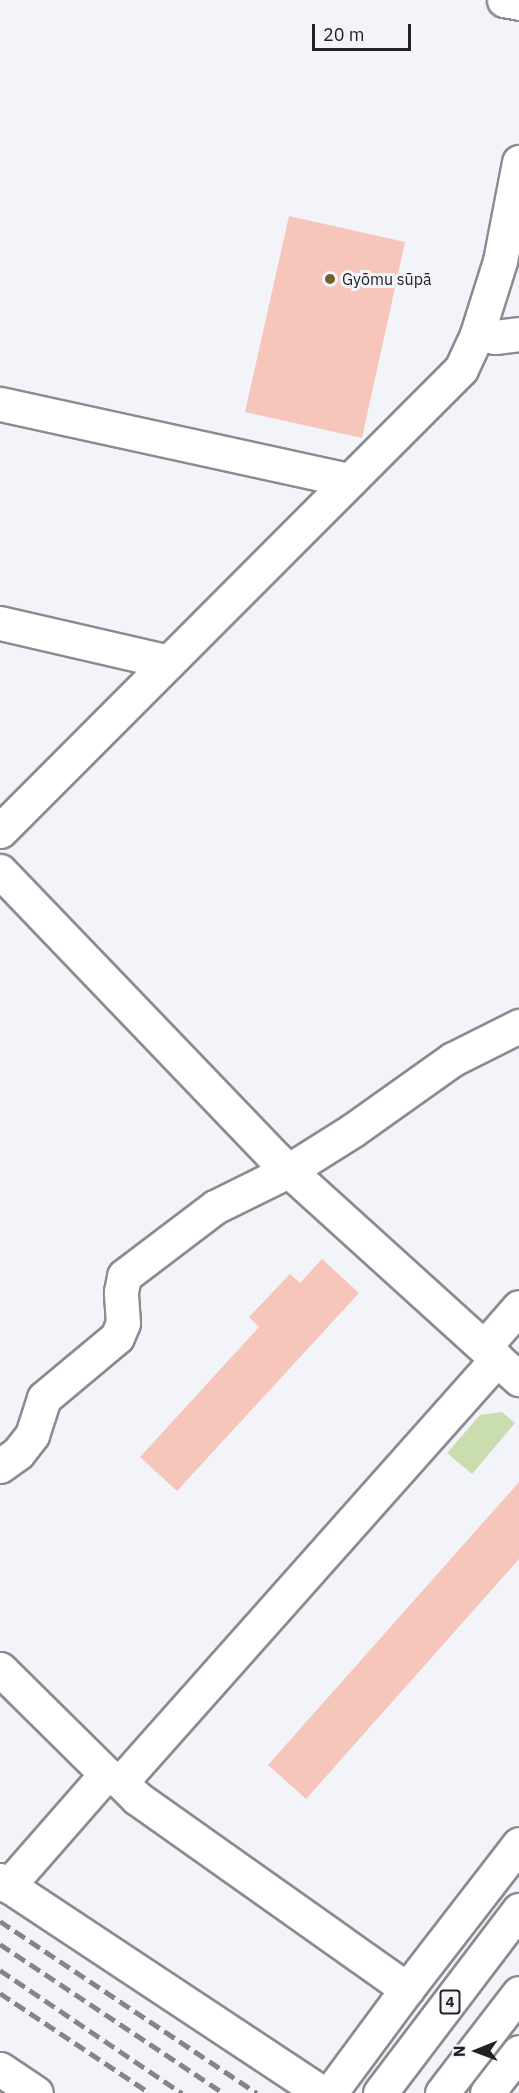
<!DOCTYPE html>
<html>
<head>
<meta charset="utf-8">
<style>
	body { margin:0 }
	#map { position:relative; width:519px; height:2093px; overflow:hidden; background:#f3f4fa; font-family:"IBM Plex Sans",sans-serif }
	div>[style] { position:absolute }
	.green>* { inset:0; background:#c9ddaf }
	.building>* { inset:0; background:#f6c6bb }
	.roads { filter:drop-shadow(2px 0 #8b8c91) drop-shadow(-2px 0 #8b8c91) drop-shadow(0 2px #8b8c91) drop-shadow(0 -2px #8b8c91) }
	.minor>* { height:33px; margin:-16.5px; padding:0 16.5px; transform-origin:16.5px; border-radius:16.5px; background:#fff }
	.major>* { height:33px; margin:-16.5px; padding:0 16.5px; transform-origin:16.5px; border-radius:16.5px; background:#fff }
	.highway>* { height:33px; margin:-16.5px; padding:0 16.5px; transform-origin:16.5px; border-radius:16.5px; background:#fff }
	.rail>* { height:4.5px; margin-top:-2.25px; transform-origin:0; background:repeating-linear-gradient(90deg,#858589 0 12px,transparent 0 18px) }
	.dots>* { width:16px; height:16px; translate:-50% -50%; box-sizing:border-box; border:3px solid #f3f4fa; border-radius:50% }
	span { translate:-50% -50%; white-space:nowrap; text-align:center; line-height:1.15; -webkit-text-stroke:6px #f3f4fa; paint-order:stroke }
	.shield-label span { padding:2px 4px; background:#f3f4fa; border:2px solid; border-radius:4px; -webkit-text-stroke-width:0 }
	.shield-label { font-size:15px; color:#222224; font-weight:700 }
	.poi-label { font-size:16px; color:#222224 }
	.left { translate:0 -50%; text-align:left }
	.north { position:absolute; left:447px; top:2021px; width:60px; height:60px; -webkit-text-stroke:4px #f3f4fa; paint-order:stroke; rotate:269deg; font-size:16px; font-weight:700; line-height:24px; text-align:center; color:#222224 }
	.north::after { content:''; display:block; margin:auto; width:21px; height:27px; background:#222224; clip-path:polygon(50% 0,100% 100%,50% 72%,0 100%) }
	.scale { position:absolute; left:312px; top:24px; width:99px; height:27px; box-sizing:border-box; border:3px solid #222224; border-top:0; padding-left:8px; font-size:18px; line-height:21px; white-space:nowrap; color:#222224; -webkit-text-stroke:4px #f3f4fa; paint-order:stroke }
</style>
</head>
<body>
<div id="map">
	<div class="green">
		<div style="clip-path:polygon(502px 1412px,515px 1423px,472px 1474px,447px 1453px,480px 1415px)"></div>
	</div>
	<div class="building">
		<div style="clip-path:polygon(289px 216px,405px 242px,362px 438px,245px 412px)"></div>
		<div style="clip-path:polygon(322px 1259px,359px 1293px,177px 1491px,140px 1457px,259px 1327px,249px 1317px,290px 1274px,300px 1283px)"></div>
		<div style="clip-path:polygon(519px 1482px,519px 1559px,306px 1799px,268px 1765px)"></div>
	</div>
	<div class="roads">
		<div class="minor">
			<div style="left:477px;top:334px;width:18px;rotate:9deg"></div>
			<div style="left:495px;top:337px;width:24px;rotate:-7deg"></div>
			<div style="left:0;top:404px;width:358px;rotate:12.3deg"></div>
			<div style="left:0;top:623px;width:173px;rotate:13deg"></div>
			<div style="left:0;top:831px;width:653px;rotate:-45.06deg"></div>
			<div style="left:461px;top:369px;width:38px;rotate:-65deg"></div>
			<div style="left:477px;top:334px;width:77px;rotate:-72.5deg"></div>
			<div style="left:500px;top:261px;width:101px;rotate:-79.1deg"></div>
			<div style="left:0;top:871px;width:396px;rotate:46.2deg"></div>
			<div style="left:274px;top:1157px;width:331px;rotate:42.2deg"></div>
			<div style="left:484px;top:1347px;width:53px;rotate:-48.8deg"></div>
			<div style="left:0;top:1466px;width:22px;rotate:-36deg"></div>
			<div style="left:18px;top:1453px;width:23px;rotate:-52deg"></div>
			<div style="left:32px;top:1435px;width:39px;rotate:-72deg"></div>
			<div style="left:44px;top:1398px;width:95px;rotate:-39.9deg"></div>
			<div style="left:117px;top:1337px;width:15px;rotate:-67deg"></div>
			<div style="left:123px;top:1323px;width:31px;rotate:-94deg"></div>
			<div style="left:121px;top:1292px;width:16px;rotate:-79deg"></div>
			<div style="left:124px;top:1276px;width:114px;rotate:-37.2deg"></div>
			<div style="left:215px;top:1207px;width:81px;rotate:-26.3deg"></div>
			<div style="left:288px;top:1171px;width:77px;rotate:-32.2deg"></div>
			<div style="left:353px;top:1130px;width:123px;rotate:-35.4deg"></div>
			<div style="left:453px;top:1059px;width:74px;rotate:-26.6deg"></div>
			<div style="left:0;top:1669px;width:149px;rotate:44.7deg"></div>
			<div style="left:106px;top:1774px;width:17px;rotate:28deg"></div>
			<div style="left:121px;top:1782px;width:23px;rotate:45deg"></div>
			<div style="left:137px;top:1798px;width:331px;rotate:35.3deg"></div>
			<div style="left:407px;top:1989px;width:183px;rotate:-52.3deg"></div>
			<div style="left:121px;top:1782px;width:566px;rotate:-48.37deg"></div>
			<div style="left:0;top:1880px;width:386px;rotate:33.5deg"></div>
			<div style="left:8px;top:1886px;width:149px;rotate:-48.8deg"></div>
			<div style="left:0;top:2069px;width:43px;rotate:33.7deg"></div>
			<div style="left:330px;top:2093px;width:129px;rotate:-53.5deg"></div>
			<div style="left:487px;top:2093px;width:52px;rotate:-52deg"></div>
		</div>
		<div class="major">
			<div style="left:504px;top:0;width:15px;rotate:11deg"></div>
		</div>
		<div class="highway">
			<div style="left:380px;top:2093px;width:230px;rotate:-52.8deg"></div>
			<div style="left:442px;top:2093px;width:126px;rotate:-52.4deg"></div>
		</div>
	</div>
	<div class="rail">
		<div style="left:0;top:1921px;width:309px;rotate:33.8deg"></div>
		<div style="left:0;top:1944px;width:268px;rotate:33.7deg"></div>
		<div style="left:0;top:1970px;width:220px;rotate:34.1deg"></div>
		<div style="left:0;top:1993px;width:180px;rotate:33.7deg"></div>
	</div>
	<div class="dots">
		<div style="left:330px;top:279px;background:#725f2d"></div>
	</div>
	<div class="shield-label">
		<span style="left:450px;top:2002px">4</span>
	</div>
	<div class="poi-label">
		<span class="left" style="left:342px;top:279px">Gyōmu sūpā</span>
	</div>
	<div class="north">N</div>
	<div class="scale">20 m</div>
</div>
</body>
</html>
